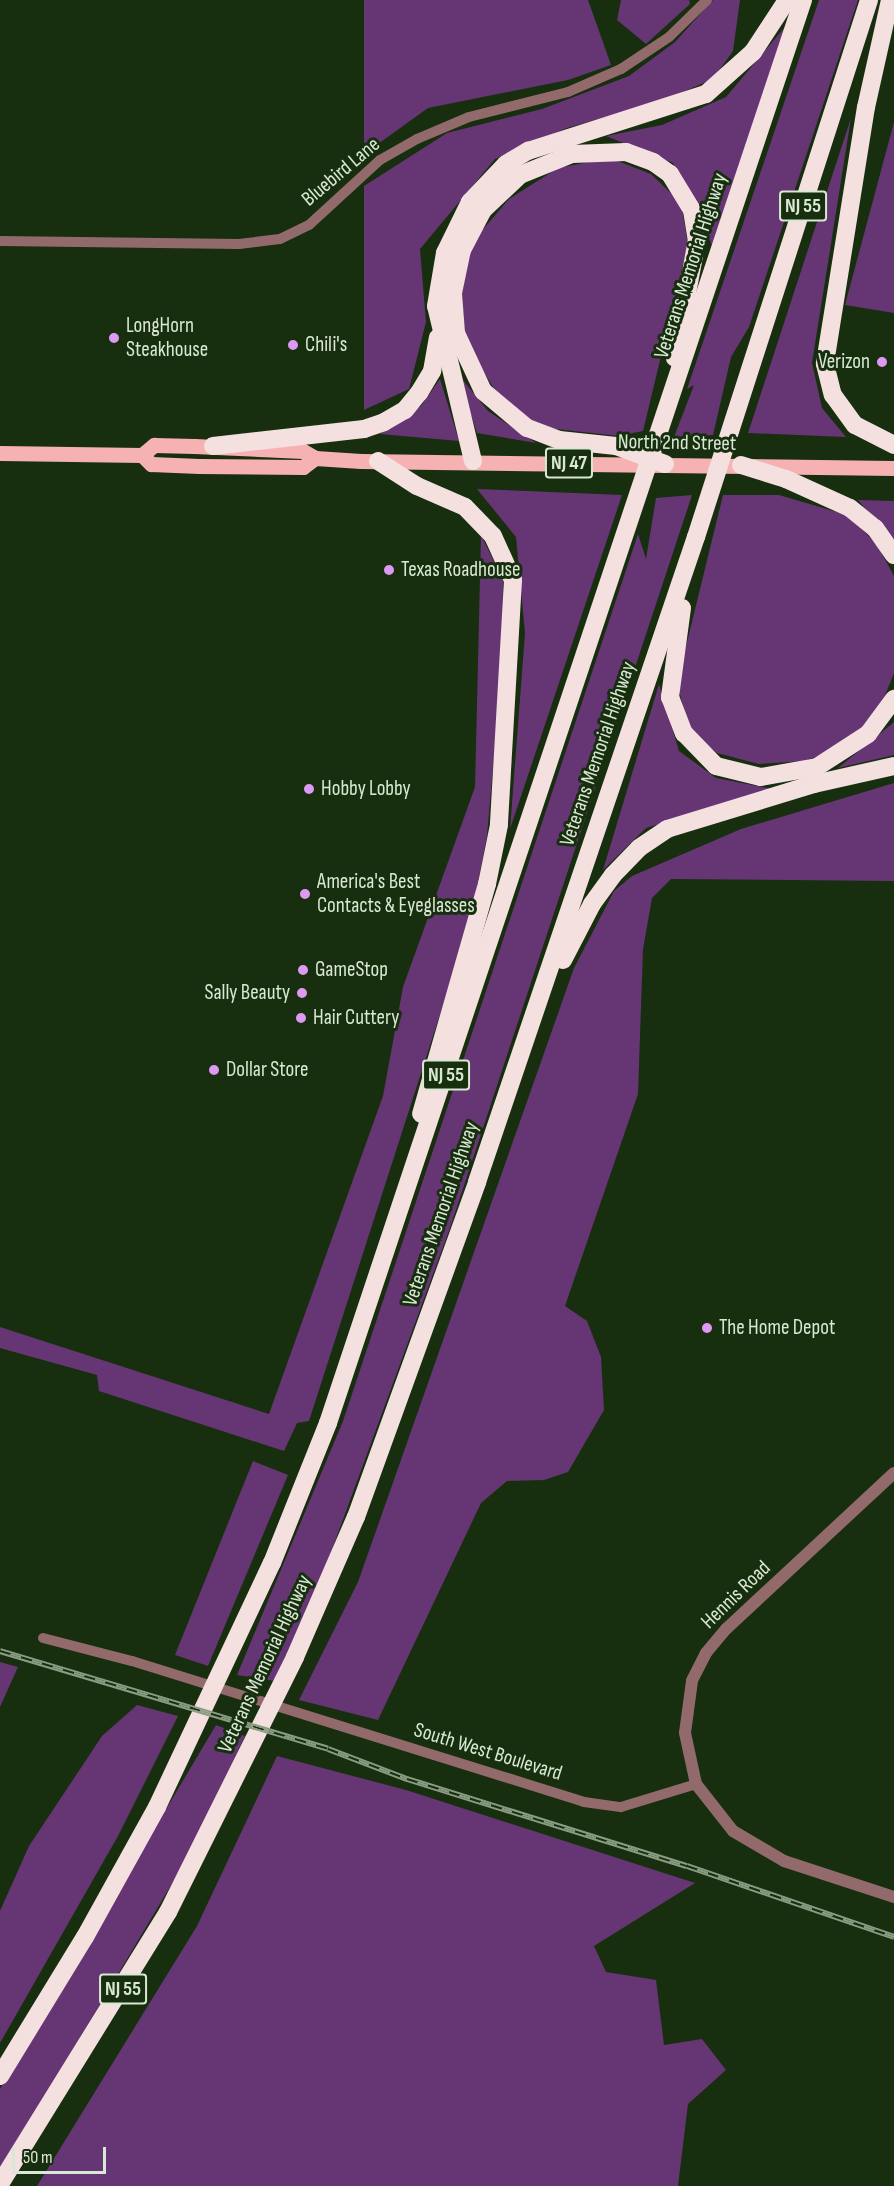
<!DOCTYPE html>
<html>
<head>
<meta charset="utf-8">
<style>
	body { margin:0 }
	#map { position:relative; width:894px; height:2186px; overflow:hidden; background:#172f0e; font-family:"Sofia Sans Condensed",sans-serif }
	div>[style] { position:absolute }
	.green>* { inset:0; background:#663574 }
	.minor>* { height:10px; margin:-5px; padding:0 5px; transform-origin:5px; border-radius:5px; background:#936a6b }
	.tertiary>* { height:12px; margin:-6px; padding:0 6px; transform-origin:6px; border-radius:6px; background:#936a6b }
	.primary>* { height:15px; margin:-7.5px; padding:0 7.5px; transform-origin:7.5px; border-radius:7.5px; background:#f6b2b3 }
	.motorway>* { height:18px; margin:-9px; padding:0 9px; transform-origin:9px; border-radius:9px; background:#f5e0e0 }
	.rail>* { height:6px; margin-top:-3px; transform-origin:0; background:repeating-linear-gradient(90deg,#172f0e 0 11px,#8a9c83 0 22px); box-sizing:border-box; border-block:2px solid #8a9c83 }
	.dots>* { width:16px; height:16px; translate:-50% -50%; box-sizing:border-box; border:3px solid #172f0e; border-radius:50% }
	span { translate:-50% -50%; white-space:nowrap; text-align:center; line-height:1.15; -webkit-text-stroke:6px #172f0e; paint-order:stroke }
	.shield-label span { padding:2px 4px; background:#172f0e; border:2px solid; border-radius:4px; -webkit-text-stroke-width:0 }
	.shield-label { font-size:20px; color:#d9e8d4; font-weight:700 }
	.street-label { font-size:21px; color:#d9e8d4 }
	.poi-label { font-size:21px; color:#d9e8d4 }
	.left { translate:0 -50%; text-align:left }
	.right { translate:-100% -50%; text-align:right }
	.scale { position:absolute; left:12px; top:2147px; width:94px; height:27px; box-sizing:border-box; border:3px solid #d9e8d4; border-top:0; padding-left:8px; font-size:18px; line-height:21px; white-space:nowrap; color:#d9e8d4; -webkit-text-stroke:4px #172f0e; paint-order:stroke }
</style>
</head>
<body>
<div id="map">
	<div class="green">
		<div style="clip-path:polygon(364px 0,588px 0,611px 65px,568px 80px,428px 108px,364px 154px)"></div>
		<div style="clip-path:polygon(621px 0,689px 0,690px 4px,646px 44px,617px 20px)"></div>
		<div style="clip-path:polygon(713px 0,740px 0,733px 51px,713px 79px,664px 100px,567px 128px,495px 159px,420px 249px,426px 322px,409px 389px,364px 410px,364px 186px,447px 133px,542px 109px,629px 76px,675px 42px)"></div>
		<div style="clip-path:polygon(819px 0,858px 0,749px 327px,731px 357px,713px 435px,674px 437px,694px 385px,687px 389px)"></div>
		<div style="clip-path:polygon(785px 27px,712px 245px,673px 163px,606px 136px,662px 125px,726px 97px)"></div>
		<div style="clip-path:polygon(851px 118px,812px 363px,822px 408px,846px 437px,748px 433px)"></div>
		<div style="clip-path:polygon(894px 122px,894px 313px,845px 305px)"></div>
		<div style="clip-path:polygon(610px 158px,651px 174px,677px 199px,682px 209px,688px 244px,643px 431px,619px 436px,538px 427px,495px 390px,465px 343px,462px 292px,473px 241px,509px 199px,558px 168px)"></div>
		<div style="clip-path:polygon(458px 374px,488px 411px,536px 443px,477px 433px)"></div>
		<div style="clip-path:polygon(440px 379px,459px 441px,380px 434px,421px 406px)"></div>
		<div style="clip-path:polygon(477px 489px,622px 495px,510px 829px,525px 633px,516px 537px)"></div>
		<div style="clip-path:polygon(692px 495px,450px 1228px,320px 1582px,275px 1681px,237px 1675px,343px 1421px,638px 534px,646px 559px,656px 498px)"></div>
		<div style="clip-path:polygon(723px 495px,779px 495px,847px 515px,876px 543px,894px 576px,894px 673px,876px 718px,843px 748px,804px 761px,759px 764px,717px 753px,689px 729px,677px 683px)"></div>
		<div style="clip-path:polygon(858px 500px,894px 501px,894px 544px)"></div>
		<div style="clip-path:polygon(481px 535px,503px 580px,502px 665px,487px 836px,471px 918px,309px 1421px,297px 1423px,284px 1451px,99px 1391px,97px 1375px,0 1348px,0 1327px,269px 1414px,383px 1096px,403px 987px,475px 787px)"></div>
		<div style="clip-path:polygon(659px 684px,679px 751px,716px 778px,773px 789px,646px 828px,603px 870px)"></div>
		<div style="clip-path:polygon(894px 721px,894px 755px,838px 768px,893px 723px)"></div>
		<div style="clip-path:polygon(894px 783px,894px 881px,671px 879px,652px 898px,643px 949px,638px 1094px,565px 1306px,587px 1321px,601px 1357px,604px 1410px,568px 1472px,544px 1480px,507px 1481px,481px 1503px,378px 1720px,299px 1700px,358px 1582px,574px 968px,614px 891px,632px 876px,741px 829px)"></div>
		<div style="clip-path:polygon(253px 1461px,288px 1475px,208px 1666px,175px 1655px)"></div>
		<div style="clip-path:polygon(0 1662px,18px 1667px,0 1707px)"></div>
		<div style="clip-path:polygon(137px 1705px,178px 1716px,118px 1836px,0 2043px,0 1911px,29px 1846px,102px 1736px)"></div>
		<div style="clip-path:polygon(216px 1725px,245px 1736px,195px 1845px,0 2172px,0 2089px)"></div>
		<div style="clip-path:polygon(277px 1756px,406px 1790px,695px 1883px,594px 1946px,606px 1972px,656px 1980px,664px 2045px,702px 2039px,726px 2070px,688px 2104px,678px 2186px,37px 2186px,197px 1926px)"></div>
	</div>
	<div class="minor">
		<div style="left:0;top:241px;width:239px;rotate:0.7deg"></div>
		<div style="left:239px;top:244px;width:41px;rotate:-7deg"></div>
		<div style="left:280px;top:239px;width:32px;rotate:-26deg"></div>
		<div style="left:309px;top:225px;width:96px;rotate:-42.5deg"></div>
		<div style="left:380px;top:160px;width:43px;rotate:-29.6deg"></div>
		<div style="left:417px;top:139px;width:56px;rotate:-22.9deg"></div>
		<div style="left:469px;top:117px;width:102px;rotate:-14.2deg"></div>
		<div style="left:568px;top:92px;width:58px;rotate:-23.5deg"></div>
		<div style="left:621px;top:69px;width:58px;rotate:-33.7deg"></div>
		<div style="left:669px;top:37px;width:53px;rotate:-44.2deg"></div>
		<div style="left:43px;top:1638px;width:92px;rotate:14.5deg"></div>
		<div style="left:132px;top:1661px;width:473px;rotate:17.3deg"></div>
		<div style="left:584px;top:1802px;width:37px;rotate:8deg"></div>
		<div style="left:621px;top:1807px;width:78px;rotate:-17deg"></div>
	</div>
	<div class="tertiary">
		<div style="left:894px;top:1473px;width:229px;rotate:137.1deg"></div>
		<div style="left:726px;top:1629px;width:31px;rotate:130deg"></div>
		<div style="left:706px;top:1653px;width:31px;rotate:117deg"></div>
		<div style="left:692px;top:1681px;width:52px;rotate:97.7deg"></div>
		<div style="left:685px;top:1733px;width:52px;rotate:77.8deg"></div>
		<div style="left:696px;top:1784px;width:60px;rotate:51.8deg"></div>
		<div style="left:733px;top:1831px;width:59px;rotate:30.5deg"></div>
		<div style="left:784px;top:1861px;width:116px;rotate:18.1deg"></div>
	</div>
	<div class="primary">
		<div style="left:0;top:453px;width:142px;rotate:0.8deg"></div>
		<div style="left:142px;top:455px;width:16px;rotate:-40deg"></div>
		<div style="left:154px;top:445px;width:40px;rotate:1.4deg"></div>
		<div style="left:194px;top:446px;width:109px;rotate:2.6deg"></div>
		<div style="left:303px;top:451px;width:14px;rotate:30deg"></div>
		<div style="left:315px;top:458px;width:46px;rotate:3.7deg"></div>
		<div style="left:361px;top:461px;width:533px;rotate:0.75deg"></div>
		<div style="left:142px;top:455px;width:13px;rotate:45deg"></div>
		<div style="left:151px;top:464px;width:48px;rotate:2.4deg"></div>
		<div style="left:199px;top:466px;width:104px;rotate:0.6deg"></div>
		<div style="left:303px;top:467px;width:15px;rotate:-37deg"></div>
	</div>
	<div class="motorway">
		<div style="left:890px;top:0;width:110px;rotate:102.6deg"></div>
		<div style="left:866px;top:107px;width:260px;rotate:99.1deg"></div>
		<div style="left:825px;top:364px;width:32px;rotate:76deg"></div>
		<div style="left:833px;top:395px;width:37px;rotate:54deg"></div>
		<div style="left:855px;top:425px;width:44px;rotate:27.1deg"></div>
		<div style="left:213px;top:446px;width:152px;rotate:-6.4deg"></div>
		<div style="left:364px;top:429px;width:21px;rotate:-19deg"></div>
		<div style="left:384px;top:422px;width:24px;rotate:-30deg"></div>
		<div style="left:405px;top:410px;width:22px;rotate:-51deg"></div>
		<div style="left:419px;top:393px;width:26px;rotate:-59deg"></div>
		<div style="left:432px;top:371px;width:34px;rotate:-80deg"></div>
		<div style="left:378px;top:461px;width:46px;rotate:32.7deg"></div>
		<div style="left:417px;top:486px;width:52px;rotate:23.6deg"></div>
		<div style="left:465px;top:507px;width:40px;rotate:46deg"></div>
		<div style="left:493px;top:536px;width:48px;rotate:65.6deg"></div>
		<div style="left:513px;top:580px;width:245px;rotate:93.3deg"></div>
		<div style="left:499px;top:825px;width:60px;rotate:101.5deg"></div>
		<div style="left:487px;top:884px;width:239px;rotate:106deg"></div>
		<div style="left:473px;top:461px;width:159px;rotate:-103.4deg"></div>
		<div style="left:436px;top:306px;width:54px;rotate:-80.4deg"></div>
		<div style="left:445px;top:253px;width:57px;rotate:-63.9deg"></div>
		<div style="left:470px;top:202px;width:52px;rotate:-46.5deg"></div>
		<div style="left:506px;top:164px;width:26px;rotate:-31deg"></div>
		<div style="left:528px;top:151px;width:187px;rotate:-17.8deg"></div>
		<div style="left:706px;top:94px;width:63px;rotate:-41.8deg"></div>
		<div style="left:753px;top:52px;width:62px;rotate:-56.8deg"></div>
		<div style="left:665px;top:464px;width:52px;rotate:-159.8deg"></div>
		<div style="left:616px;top:446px;width:57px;rotate:-174deg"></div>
		<div style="left:559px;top:440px;width:34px;rotate:-159deg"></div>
		<div style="left:527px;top:428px;width:57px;rotate:-139.9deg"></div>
		<div style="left:483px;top:391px;width:64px;rotate:-115deg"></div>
		<div style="left:456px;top:333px;width:40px;rotate:-94.3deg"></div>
		<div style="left:453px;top:293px;width:44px;rotate:-78.2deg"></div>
		<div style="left:462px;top:250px;width:45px;rotate:-62.3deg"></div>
		<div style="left:483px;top:210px;width:51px;rotate:-43.4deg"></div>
		<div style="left:520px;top:175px;width:56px;rotate:-22deg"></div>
		<div style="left:572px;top:154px;width:54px;rotate:-2.1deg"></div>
		<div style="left:626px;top:152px;width:29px;rotate:20deg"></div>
		<div style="left:653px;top:162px;width:21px;rotate:35deg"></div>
		<div style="left:670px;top:174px;width:42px;rotate:58.6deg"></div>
		<div style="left:692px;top:210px;width:30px;rotate:81deg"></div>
		<div style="left:697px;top:240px;width:120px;rotate:100.6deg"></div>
		<div style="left:741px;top:465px;width:47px;rotate:17.3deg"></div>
		<div style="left:786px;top:479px;width:70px;rotate:24.4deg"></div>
		<div style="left:850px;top:508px;width:32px;rotate:39deg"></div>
		<div style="left:875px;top:528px;width:33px;rotate:55deg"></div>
		<div style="left:682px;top:608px;width:90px;rotate:97.7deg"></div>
		<div style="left:670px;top:697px;width:39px;rotate:69deg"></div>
		<div style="left:684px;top:733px;width:46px;rotate:45.9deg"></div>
		<div style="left:716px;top:766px;width:46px;rotate:13.7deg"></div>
		<div style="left:761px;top:777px;width:57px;rotate:-10.1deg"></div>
		<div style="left:817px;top:767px;width:61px;rotate:-32.9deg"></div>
		<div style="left:868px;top:734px;width:44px;rotate:-53.4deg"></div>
		<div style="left:563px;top:960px;width:63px;rotate:-62.6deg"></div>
		<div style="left:592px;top:904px;width:36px;rotate:-54deg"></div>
		<div style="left:613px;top:875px;width:37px;rotate:-46deg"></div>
		<div style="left:639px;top:848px;width:34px;rotate:-34deg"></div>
		<div style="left:667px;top:829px;width:154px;rotate:-17deg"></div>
		<div style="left:814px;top:784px;width:82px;rotate:-12.7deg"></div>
		<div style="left:0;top:2076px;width:163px;rotate:-58.6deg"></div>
		<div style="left:85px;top:1937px;width:149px;rotate:-61deg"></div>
		<div style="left:157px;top:1807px;width:270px;rotate:-64.8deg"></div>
		<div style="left:272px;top:1563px;width:151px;rotate:-68.2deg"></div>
		<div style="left:328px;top:1423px;width:1500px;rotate:-71.54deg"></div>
		<div style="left:0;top:2184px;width:320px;rotate:-58.3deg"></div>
		<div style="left:168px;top:1912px;width:285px;rotate:-63.5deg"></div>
		<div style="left:295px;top:1657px;width:153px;rotate:-66.5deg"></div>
		<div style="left:356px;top:1517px;width:356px;rotate:-70.1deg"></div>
		<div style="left:477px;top:1182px;width:681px;rotate:-71.25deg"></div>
		<div style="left:696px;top:537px;width:564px;rotate:-72.14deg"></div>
	</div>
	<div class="rail">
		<div style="left:0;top:1651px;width:342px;rotate:16.6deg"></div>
		<div style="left:328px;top:1749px;width:85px;rotate:20.8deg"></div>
		<div style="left:407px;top:1779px;width:293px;rotate:17.3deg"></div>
		<div style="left:687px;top:1866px;width:219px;rotate:18.9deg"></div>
	</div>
	<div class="dots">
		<div style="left:114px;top:338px;background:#dd99f3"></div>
		<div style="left:293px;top:345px;background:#dd99f3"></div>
		<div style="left:882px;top:362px;background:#dd99f3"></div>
		<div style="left:389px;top:570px;background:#dd99f3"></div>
		<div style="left:309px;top:789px;background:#dd99f3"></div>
		<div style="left:305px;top:894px;background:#dd99f3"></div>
		<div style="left:303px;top:970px;background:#dd99f3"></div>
		<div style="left:302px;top:993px;background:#dd99f3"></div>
		<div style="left:301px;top:1018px;background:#dd99f3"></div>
		<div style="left:214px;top:1070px;background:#dd99f3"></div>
		<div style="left:707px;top:1328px;background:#dd99f3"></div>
	</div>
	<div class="shield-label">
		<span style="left:803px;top:206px">NJ 55</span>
		<span style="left:569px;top:463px">NJ 47</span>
		<span style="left:446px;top:1075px">NJ 55</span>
		<span style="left:123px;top:1989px">NJ 55</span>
	</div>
	<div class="street-label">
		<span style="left:341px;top:172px;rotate:-40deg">Bluebird Lane</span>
		<span style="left:691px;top:266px;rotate:-72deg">Veterans Memorial Highway</span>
		<span style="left:677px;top:443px;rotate:1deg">North 2nd Street</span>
		<span style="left:598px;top:754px;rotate:-71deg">Veterans Memorial Highway</span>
		<span style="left:441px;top:1214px;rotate:-71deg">Veterans Memorial Highway</span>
		<span style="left:736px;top:1595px;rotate:-44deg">Hennis Road</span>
		<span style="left:265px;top:1664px;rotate:-65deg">Veterans Memorial Highway</span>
		<span style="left:488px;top:1752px;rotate:17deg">South West Boulevard</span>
	</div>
	<div class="poi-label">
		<span class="left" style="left:126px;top:338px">LongHorn<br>Steakhouse</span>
		<span class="left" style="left:305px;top:345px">Chili's</span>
		<span class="right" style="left:870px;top:362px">Verizon</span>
		<span class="left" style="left:401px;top:570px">Texas Roadhouse</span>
		<span class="left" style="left:321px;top:789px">Hobby Lobby</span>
		<span class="left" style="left:317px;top:894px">America's Best<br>Contacts &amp; Eyeglasses</span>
		<span class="left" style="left:315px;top:970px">GameStop</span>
		<span class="right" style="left:290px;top:993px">Sally Beauty</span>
		<span class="left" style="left:313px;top:1018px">Hair Cuttery</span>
		<span class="left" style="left:226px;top:1070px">Dollar Store</span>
		<span class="left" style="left:719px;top:1328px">The Home Depot</span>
	</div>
	<div class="scale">50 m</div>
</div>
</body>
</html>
